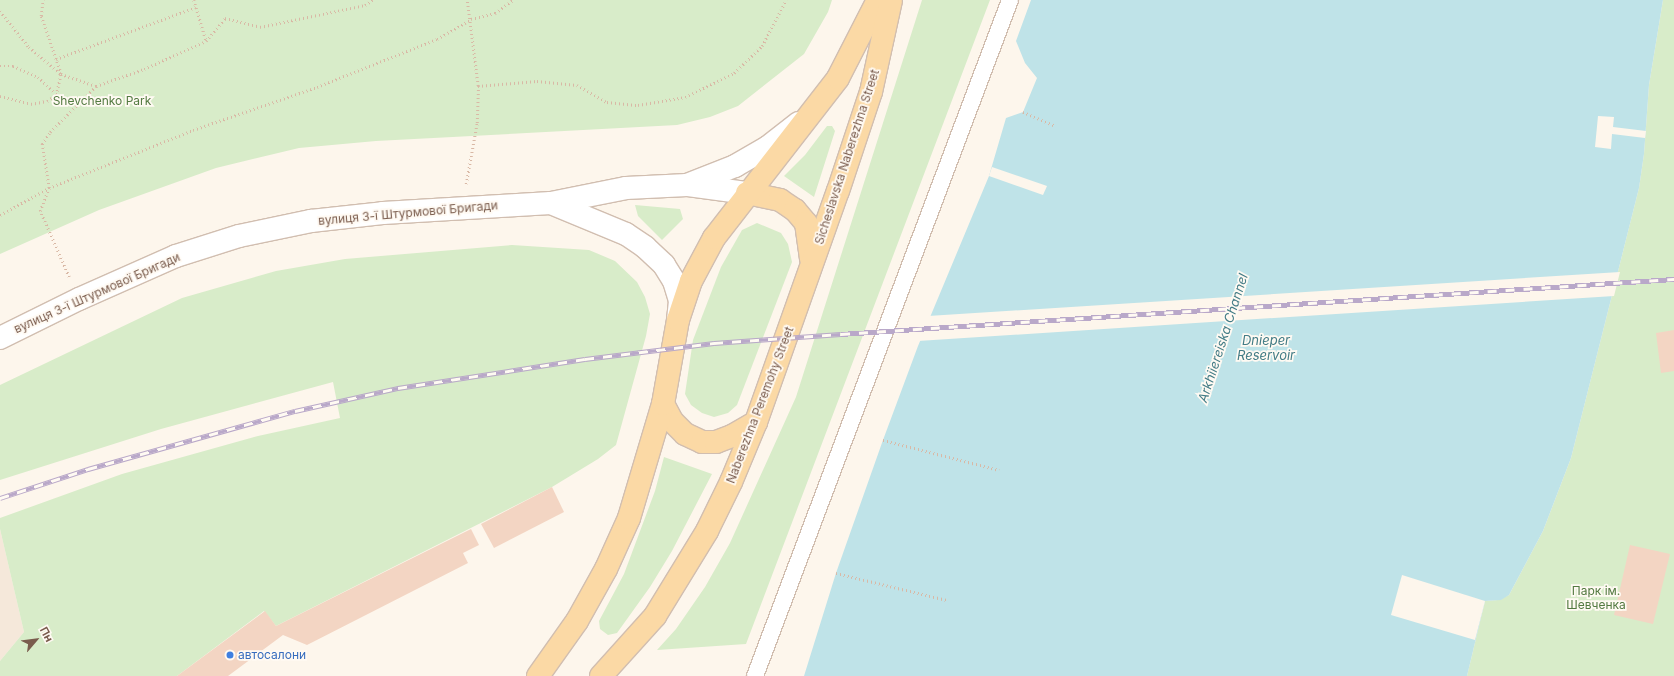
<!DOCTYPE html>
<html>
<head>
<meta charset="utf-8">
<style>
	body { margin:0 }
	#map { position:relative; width:1674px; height:676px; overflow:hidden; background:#fdf6ec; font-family:Inter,sans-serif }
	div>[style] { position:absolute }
	.residential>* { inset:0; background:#f5e8da }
	.green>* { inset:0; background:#d8ecc9 }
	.water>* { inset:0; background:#bfe3e8 }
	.pier>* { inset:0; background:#fdf6ec }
	.building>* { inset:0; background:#f3d5c3 }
	.path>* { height:2.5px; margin-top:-1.25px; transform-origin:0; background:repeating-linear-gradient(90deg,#d9b8a5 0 1px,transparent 0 4px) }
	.roads { filter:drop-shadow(1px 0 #d1beb0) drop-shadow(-1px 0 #d1beb0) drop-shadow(0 1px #d1beb0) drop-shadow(0 -1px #d1beb0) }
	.pedestrian>* { height:16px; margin:-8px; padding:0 8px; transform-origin:8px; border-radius:8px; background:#fff }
	.secondary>* { height:22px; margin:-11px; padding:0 11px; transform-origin:11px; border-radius:11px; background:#fff }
	.primary>* { height:22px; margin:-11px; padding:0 11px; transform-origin:11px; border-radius:11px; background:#fbd9a5 }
	.rail>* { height:4.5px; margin-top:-2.25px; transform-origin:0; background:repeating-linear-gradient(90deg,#fffaf3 0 9px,#b9a8c9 0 18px); box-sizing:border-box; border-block:1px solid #b9a8c9 }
	.dots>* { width:11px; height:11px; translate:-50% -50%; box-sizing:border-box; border:2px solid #fffaf3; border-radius:50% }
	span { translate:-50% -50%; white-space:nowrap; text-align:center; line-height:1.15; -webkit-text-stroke:3.5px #fffaf3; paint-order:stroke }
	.park-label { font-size:12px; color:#537a41 }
	.street-label { font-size:12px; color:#7a5c4d }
	.shop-label { font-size:12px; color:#366cbe }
	.left { translate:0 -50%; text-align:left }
	.water-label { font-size:13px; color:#437c86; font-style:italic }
	.north { position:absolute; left:16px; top:620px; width:40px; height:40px; -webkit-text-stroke:3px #fffaf3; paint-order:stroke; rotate:62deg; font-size:11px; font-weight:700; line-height:16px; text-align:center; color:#7a5c4d }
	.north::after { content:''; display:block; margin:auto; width:14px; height:18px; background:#7a5c4d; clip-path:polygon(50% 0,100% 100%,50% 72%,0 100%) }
</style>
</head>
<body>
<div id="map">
	<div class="residential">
		<div style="clip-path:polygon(0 529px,24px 632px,0 661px)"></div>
	</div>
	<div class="green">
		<div style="clip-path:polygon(0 0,832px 0,828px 12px,804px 54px,738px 106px,710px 117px,677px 125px,376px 141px,299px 148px,216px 168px,99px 210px,0 254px)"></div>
		<div style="clip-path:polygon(922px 0,990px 0,746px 644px,657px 650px,676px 629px,705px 587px,730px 543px,796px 397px)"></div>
		<div style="clip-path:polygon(1663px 0,1674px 0,1674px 676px,1467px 676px,1485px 601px,1498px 600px,1509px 595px,1543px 531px,1571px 458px,1639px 188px,1644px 154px,1649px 85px)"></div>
		<div style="clip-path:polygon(827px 126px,832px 126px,835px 131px,814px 197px,784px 176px,805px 155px)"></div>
		<div style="clip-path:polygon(635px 205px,680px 209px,683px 219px,662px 240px,638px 216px)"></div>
		<div style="clip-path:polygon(757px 223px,781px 233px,788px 244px,792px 262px,737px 405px,728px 413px,714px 417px,702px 413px,691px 405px,685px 394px,693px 340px,721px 267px,742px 230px)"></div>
		<div style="clip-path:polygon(512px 245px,589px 250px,615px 261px,637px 282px,645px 297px,650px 314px,646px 336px,616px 445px,598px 459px,552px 487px,276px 626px,264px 611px,177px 676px,0 676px,0 661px,24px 632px,0 529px,0 518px,122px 474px,258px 436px,340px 418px,333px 382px,161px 429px,0 480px,0 385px,182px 298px,276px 271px,345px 259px)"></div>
		<div style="clip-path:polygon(664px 457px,712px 474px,672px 551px,650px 587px,617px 633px,608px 635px,600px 629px,599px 621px,624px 574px,655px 491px)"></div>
	</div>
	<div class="water">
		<div style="clip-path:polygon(1031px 0,1663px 0,1649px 85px,1644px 154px,1639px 188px,1571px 458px,1543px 531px,1509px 595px,1501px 600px,1485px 601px,1467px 676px,804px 676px,836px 573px,883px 440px,918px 346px,989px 176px,1006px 118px,1023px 112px,1037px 78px,1025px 63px,1016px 41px)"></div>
	</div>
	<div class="pier">
		<div style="clip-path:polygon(1598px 116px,1614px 117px,1613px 127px,1646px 131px,1645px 138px,1612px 134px,1611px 149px,1595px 147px)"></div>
		<div style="clip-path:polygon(992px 167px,1047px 186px,1043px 195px,989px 176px)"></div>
		<div style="clip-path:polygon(1620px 272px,1614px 296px,918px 341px,928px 316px)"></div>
		<div style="clip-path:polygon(1402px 575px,1485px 601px,1475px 640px,1391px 615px)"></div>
	</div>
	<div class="building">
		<div style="clip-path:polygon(1674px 330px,1674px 371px,1661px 373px,1656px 333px)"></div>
		<div style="clip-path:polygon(552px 487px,564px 512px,494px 548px,481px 524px)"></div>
		<div style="clip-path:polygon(471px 529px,479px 545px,463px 553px,468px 563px,307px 645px,283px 635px,228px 676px,177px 676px,265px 611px,276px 626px)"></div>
		<div style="clip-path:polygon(1630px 545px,1670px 554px,1653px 624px,1614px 615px)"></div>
	</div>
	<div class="path">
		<div style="left:194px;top:0;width:42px;rotate:73.3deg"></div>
		<div style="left:0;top:11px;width:46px;rotate:51.1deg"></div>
		<div style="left:29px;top:47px;width:42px;rotate:40.2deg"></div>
		<div style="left:61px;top:74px;width:37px;rotate:19deg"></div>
		<div style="left:96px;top:86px;width:51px;rotate:-19.5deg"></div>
		<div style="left:144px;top:69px;width:68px;rotate:-24.3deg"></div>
		<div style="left:206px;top:41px;width:30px;rotate:-50deg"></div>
		<div style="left:225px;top:18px;width:36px;rotate:14deg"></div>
		<div style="left:260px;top:27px;width:107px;rotate:-11.8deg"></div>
		<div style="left:365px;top:5px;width:9px;rotate:-36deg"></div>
		<div style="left:56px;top:59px;width:149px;rotate:-20.4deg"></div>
		<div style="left:0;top:66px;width:13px"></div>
		<div style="left:13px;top:66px;width:27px;rotate:24deg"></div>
		<div style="left:38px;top:77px;width:25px;rotate:43deg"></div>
		<div style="left:478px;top:86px;width:59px;rotate:-4.8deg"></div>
		<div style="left:537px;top:81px;width:40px;rotate:5.7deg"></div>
		<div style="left:577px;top:85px;width:34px;rotate:30deg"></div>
		<div style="left:607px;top:102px;width:31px;rotate:6deg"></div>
		<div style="left:638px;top:105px;width:48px;rotate:-9.7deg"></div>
		<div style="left:685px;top:97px;width:55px;rotate:-26.1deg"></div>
		<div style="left:734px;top:73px;width:39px;rotate:-44deg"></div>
		<div style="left:762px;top:46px;width:52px;rotate:-62.4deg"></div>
		<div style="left:0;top:96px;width:32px;rotate:14deg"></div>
		<div style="left:31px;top:104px;width:16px;rotate:-11deg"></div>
		<div style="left:47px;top:101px;width:11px;rotate:-34deg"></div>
		<div style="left:56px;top:95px;width:22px;rotate:-77deg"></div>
		<div style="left:61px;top:74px;width:61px;rotate:-109deg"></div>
		<div style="left:41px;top:16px;width:16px;rotate:-83deg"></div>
		<div style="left:1023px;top:112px;width:34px;rotate:23deg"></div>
		<div style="left:466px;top:184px;width:62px;rotate:-79.8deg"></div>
		<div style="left:477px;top:123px;width:37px;rotate:-88deg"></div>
		<div style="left:478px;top:86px;width:87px;rotate:-97.3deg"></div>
		<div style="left:0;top:215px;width:56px;rotate:-28.9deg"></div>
		<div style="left:49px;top:188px;width:155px;rotate:-21.9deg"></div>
		<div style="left:193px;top:130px;width:131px;rotate:-19.1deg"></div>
		<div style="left:317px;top:87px;width:129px;rotate:-21.8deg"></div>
		<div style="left:437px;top:39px;width:39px;rotate:-30deg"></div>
		<div style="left:471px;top:19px;width:25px;rotate:-14deg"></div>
		<div style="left:495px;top:13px;width:22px;rotate:-36deg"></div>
		<div style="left:69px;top:277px;width:72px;rotate:-113.7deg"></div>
		<div style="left:40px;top:211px;width:25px;rotate:-69deg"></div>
		<div style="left:49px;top:188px;width:45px;rotate:-99deg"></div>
		<div style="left:42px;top:144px;width:14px;rotate:-56deg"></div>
		<div style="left:50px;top:132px;width:65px;rotate:-45deg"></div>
		<div style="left:883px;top:440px;width:120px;rotate:14.5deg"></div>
		<div style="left:836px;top:573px;width:114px;rotate:13.7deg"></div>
	</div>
	<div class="roads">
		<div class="pedestrian">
			<div style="left:755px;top:676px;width:722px;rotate:-69.33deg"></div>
		</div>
		<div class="secondary">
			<div style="left:688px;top:185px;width:60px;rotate:7.7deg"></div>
			<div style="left:551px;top:203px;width:81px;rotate:22.5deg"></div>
			<div style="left:626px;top:234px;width:23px;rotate:34deg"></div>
			<div style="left:645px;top:247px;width:26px;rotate:43deg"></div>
			<div style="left:664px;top:265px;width:19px;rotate:58deg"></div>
			<div style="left:674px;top:281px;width:21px;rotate:73deg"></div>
			<div style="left:680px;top:301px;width:18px;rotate:96deg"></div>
			<div style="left:0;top:338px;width:88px;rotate:-26.3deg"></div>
			<div style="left:79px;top:299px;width:106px;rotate:-23.9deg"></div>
			<div style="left:176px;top:256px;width:66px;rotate:-17.6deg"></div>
			<div style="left:239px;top:236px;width:74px;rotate:-11.8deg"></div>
			<div style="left:311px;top:221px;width:72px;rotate:-6.3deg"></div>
			<div style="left:383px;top:213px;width:168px;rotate:-3.4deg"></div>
			<div style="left:551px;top:203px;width:76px;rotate:-11.3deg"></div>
			<div style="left:626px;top:188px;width:61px;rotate:-2.8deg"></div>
			<div style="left:687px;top:185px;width:52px;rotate:-21.6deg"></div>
			<div style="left:735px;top:166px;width:38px;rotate:-30deg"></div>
			<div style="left:768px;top:147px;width:39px;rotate:-38deg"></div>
		</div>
		<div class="primary">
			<div style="left:747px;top:193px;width:34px;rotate:12deg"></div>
			<div style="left:780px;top:200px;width:18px;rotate:34deg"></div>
			<div style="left:795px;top:210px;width:17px;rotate:50deg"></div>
			<div style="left:806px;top:223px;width:36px;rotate:82deg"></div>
			<div style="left:663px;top:404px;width:19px;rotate:62deg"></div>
			<div style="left:672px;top:421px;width:18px;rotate:45deg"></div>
			<div style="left:685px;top:434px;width:19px;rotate:25deg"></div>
			<div style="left:702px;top:442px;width:14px"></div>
			<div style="left:716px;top:442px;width:17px;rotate:-21deg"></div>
			<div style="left:732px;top:436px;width:28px;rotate:-30deg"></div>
			<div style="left:538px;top:676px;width:67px;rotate:-54.7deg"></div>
			<div style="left:577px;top:621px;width:60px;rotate:-60.9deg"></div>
			<div style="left:606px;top:569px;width:56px;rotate:-65.7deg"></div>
			<div style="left:629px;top:518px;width:119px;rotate:-73.4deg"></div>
			<div style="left:663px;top:404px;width:85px;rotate:-79.9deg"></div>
			<div style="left:678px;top:320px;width:41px;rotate:-71.6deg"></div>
			<div style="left:691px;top:281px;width:49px;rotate:-61.9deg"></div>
			<div style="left:714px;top:238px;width:202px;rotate:-52.2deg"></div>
			<div style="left:838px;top:78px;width:88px;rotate:-62.9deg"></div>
			<div style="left:601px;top:676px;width:81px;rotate:-48deg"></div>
			<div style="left:655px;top:616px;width:100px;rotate:-58.5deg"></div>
			<div style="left:707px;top:531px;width:55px;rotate:-63.9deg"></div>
			<div style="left:731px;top:482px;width:65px;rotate:-67.4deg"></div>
			<div style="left:756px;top:422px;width:245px;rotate:-70.5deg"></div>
			<div style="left:838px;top:191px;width:104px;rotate:-71.6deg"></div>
			<div style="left:871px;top:92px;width:94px;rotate:-77.7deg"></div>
		</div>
	</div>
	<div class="rail">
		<div style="left:0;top:498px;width:93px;rotate:-18.2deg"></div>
		<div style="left:88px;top:469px;width:215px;rotate:-15.7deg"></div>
		<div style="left:295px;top:411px;width:106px;rotate:-12.6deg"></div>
		<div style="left:398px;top:388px;width:189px;rotate:-8.8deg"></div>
		<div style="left:585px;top:359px;width:130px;rotate:-7.1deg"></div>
		<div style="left:714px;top:343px;width:127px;rotate:-4.1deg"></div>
		<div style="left:841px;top:334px;width:835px;rotate:-3.78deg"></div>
	</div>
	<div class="dots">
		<div style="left:230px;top:655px;background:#3f7fe0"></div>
	</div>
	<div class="park-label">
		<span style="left:102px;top:101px">Shevchenko Park</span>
		<span style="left:1596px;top:598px">Парк iм.<br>Шевченка</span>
	</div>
	<div class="street-label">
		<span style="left:847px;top:157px;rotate:-72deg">Sicheslavska Naberezhna Street</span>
		<span style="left:408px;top:213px;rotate:-5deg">вулиця 3-ї Штурмової Бригади</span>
		<span style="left:97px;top:293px;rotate:-24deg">вулиця 3-ї Штурмової Бригади</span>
		<span style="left:760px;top:405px;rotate:-69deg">Naberezhna Peremohy Street</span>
	</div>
	<div class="shop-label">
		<span class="left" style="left:238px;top:655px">автосалони</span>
	</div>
	<div class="water-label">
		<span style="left:1223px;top:338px;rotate:-72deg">Arkhiiereiska Channel</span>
		<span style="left:1266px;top:348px">Dnieper<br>Reservoir</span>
	</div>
	<div class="north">Пн</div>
</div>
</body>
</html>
